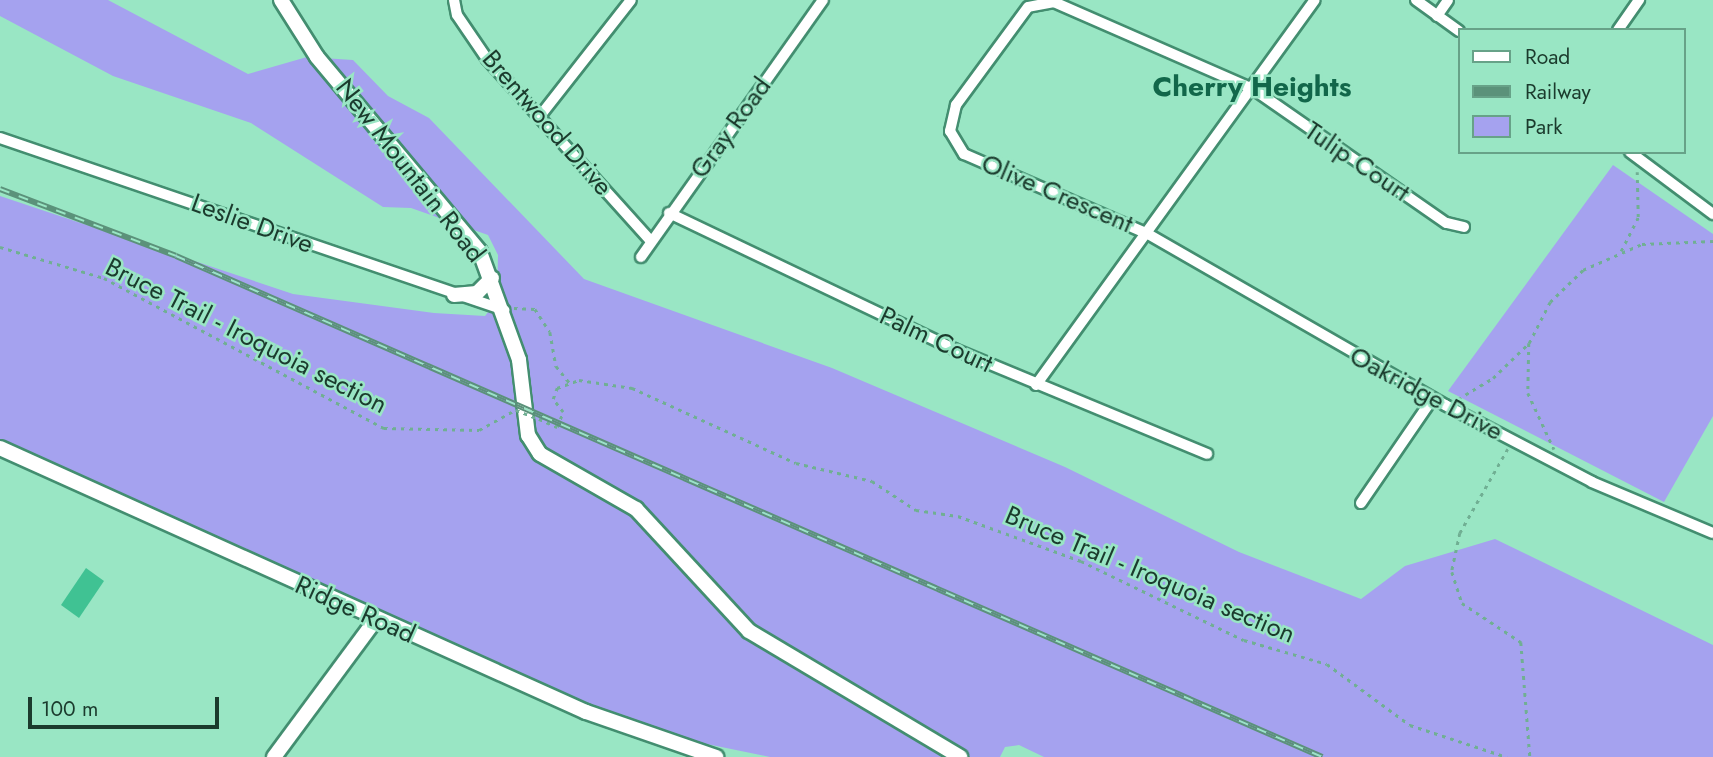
<!DOCTYPE html>
<html>
<head>
<meta charset="utf-8">
<style>
	body { margin:0 }
	#map { position:relative; width:1713px; height:757px; overflow:hidden; background:#99e6c4; font-family:Jost,sans-serif }
	div>[style] { position:absolute }
	.green>* { inset:0; background:#a5a2ef }
	.building>* { inset:0; background:#40c293 }
	.path>* { height:2.5px; margin-top:-1.25px; transform-origin:0; background:repeating-linear-gradient(90deg,#70af93 0 3.5px,transparent 0 8.5px) }
	.roads { filter:drop-shadow(2px 0 #438e70) drop-shadow(-2px 0 #438e70) drop-shadow(0 2px #438e70) drop-shadow(0 -2px #438e70) }
	.street>* { height:10px; margin:-5px; padding:0 5px; transform-origin:5px; border-radius:5px; background:#fff }
	.secondary>* { height:14px; margin:-7px; padding:0 7px; transform-origin:7px; border-radius:7px; background:#fff }
	.rail>* { height:6px; margin-top:-3px; transform-origin:0; background:repeating-linear-gradient(90deg,#99e6c4 0 10px,#5b927a 0 20px); box-sizing:border-box; border-block:2px solid #5b927a }
	.path-bridge>* { height:2.5px; margin-top:-1.25px; transform-origin:0; background:repeating-linear-gradient(90deg,#70af93 0 3.5px,transparent 0 8.5px) }
	span { translate:-50% -50%; white-space:nowrap; text-align:center; line-height:1.15; -webkit-text-stroke:5px #99e6c4; paint-order:stroke }
	.street-label { font-size:26px; color:#1b3b2d }
	.neighbourhood-label { font-size:28px; color:#12674a; font-weight:700 }
	.legend { position:absolute; left:1458px; top:28px; width:228px; height:126px; box-sizing:border-box; background:#99e6c4; border:2px solid #67a288; margin:0; padding:9px 12px; list-style:none; font-size:21px; color:#1b3b2d }
	.legend li { display:flex; align-items:center; gap:14px; height:35px }
	.legend b { width:35px; border:2px solid #67a288 }
	.scale { position:absolute; left:28px; top:697px; width:191px; height:32px; box-sizing:border-box; border:4px solid #1b3b2d; border-top:0; padding-left:9px; font-size:21px; line-height:24px; white-space:nowrap; color:#1b3b2d; -webkit-text-stroke:5px #99e6c4; paint-order:stroke }
</style>
</head>
<body>
<div id="map">
	<div class="green">
		<div style="clip-path:polygon(0 0,108px 0,248px 74px,307px 57px,353px 60px,388px 96px,429px 118px,584px 279px,832px 368px,1065px 467px,1239px 552px,1361px 599px,1405px 566px,1495px 539px,1713px 645px,1713px 757px,1044px 757px,1019px 745px,1005px 747px,1000px 757px,770px 757px,624px 727px,0 446px,0 196px,293px 294px,434px 313px,485px 316px,497px 301px,498px 255px,488px 235px,411px 208px,383px 207px,251px 123px,113px 76px,0 16px)"></div>
		<div style="clip-path:polygon(1613px 165px,1713px 234px,1713px 416px,1664px 502px,1448px 391px)"></div>
	</div>
	<div class="building">
		<div style="clip-path:polygon(86px 568px,104px 581px,79px 618px,61px 605px)"></div>
	</div>
	<div class="path">
		<div style="left:0;top:247px;width:109px;rotate:16.6deg"></div>
		<div style="left:104px;top:278px;width:318px;rotate:28.2deg"></div>
		<div style="left:384px;top:428px;width:95px;rotate:1.2deg"></div>
		<div style="left:479px;top:430px;width:39px;rotate:-29deg"></div>
		<div style="left:1621px;top:251px;width:38px;rotate:-63deg"></div>
		<div style="left:1638px;top:217px;width:45px;rotate:-91.3deg"></div>
		<div style="left:514px;top:308px;width:21px;rotate:3deg"></div>
		<div style="left:535px;top:309px;width:27px;rotate:57deg"></div>
		<div style="left:550px;top:332px;width:35px;rotate:80deg"></div>
		<div style="left:556px;top:366px;width:22px;rotate:51deg"></div>
		<div style="left:1529px;top:343px;width:50px;rotate:91.1deg"></div>
		<div style="left:1528px;top:393px;width:62px;rotate:65.1deg"></div>
		<div style="left:1458px;top:399px;width:41px;rotate:-31deg"></div>
		<div style="left:1493px;top:378px;width:50px;rotate:-44.2deg"></div>
		<div style="left:1529px;top:343px;width:46px;rotate:-62.9deg"></div>
		<div style="left:1550px;top:302px;width:46px;rotate:-44.1deg"></div>
		<div style="left:1583px;top:270px;width:64px;rotate:-23.8deg"></div>
		<div style="left:1642px;top:244px;width:71px;rotate:-2.4deg"></div>
		<div style="left:539px;top:419px;width:20px;rotate:24deg"></div>
		<div style="left:557px;top:427px;width:16px;rotate:-68deg"></div>
		<div style="left:563px;top:412px;width:16px;rotate:-128deg"></div>
		<div style="left:553px;top:399px;width:12px;rotate:-70deg"></div>
		<div style="left:557px;top:388px;width:23px;rotate:-20deg"></div>
		<div style="left:579px;top:380px;width:54px;rotate:8.6deg"></div>
		<div style="left:632px;top:388px;width:180px;rotate:24.6deg"></div>
		<div style="left:796px;top:463px;width:78px;rotate:13.3deg"></div>
		<div style="left:872px;top:481px;width:53px;rotate:33.4deg"></div>
		<div style="left:916px;top:510px;width:42px;rotate:8.1deg"></div>
		<div style="left:958px;top:516px;width:131px;rotate:20.1deg"></div>
		<div style="left:1081px;top:561px;width:181px;rotate:25.9deg"></div>
		<div style="left:1244px;top:640px;width:86px;rotate:16.1deg"></div>
		<div style="left:1327px;top:664px;width:103px;rotate:36.3deg"></div>
		<div style="left:1410px;top:725px;width:102px;rotate:18.3deg"></div>
		<div style="left:1508px;top:449px;width:97px;rotate:119.7deg"></div>
		<div style="left:1460px;top:533px;width:40px;rotate:102deg"></div>
		<div style="left:1452px;top:572px;width:33px;rotate:72deg"></div>
		<div style="left:1462px;top:603px;width:71px;rotate:33.5deg"></div>
		<div style="left:1521px;top:642px;width:115px;rotate:85.5deg"></div>
	</div>
	<div class="roads">
		<div class="street">
			<div style="left:454px;top:0;width:15px;rotate:79deg"></div>
			<div style="left:457px;top:15px;width:53px;rotate:55.7deg"></div>
			<div style="left:487px;top:59px;width:245px;rotate:48deg"></div>
			<div style="left:1416px;top:0;width:53px;rotate:35.8deg"></div>
			<div style="left:1437px;top:16px;width:19px;rotate:-55deg"></div>
			<div style="left:1618px;top:30px;width:37px;rotate:-55deg"></div>
			<div style="left:540px;top:116px;width:147px;rotate:-51.9deg"></div>
			<div style="left:0;top:138px;width:533px;rotate:18.84deg"></div>
			<div style="left:1630px;top:152px;width:104px;rotate:36.8deg"></div>
			<div style="left:669px;top:213px;width:316px;rotate:25.5deg"></div>
			<div style="left:954px;top:349px;width:274px;rotate:22.5deg"></div>
			<div style="left:1464px;top:227px;width:18px;rotate:-167deg"></div>
			<div style="left:1446px;top:223px;width:235px;rotate:-145.2deg"></div>
			<div style="left:1253px;top:89px;width:217px;rotate:-156.4deg"></div>
			<div style="left:1054px;top:2px;width:26px;rotate:169deg"></div>
			<div style="left:1028px;top:7px;width:122px;rotate:126.3deg"></div>
			<div style="left:956px;top:105px;width:27px;rotate:103deg"></div>
			<div style="left:950px;top:131px;width:27px;rotate:59deg"></div>
			<div style="left:964px;top:154px;width:201px;rotate:23.5deg"></div>
			<div style="left:1148px;top:234px;width:343px;rotate:29.9deg"></div>
			<div style="left:1445px;top:405px;width:166px;rotate:27.6deg"></div>
			<div style="left:1592px;top:482px;width:131px;rotate:22.9deg"></div>
			<div style="left:641px;top:257px;width:315px;rotate:-54.7deg"></div>
			<div style="left:1036px;top:385px;width:475px;rotate:-54.1deg"></div>
			<div style="left:1361px;top:503px;width:127px;rotate:-55.6deg"></div>
		</div>
		<div class="secondary">
			<div style="left:281px;top:0;width:67px;rotate:57.7deg"></div>
			<div style="left:317px;top:57px;width:254px;rotate:50.1deg"></div>
			<div style="left:480px;top:252px;width:115px;rotate:70.1deg"></div>
			<div style="left:519px;top:360px;width:76px;rotate:83.2deg"></div>
			<div style="left:528px;top:435px;width:22px;rotate:58deg"></div>
			<div style="left:540px;top:454px;width:111px;rotate:29.8deg"></div>
			<div style="left:636px;top:509px;width:166px;rotate:47.2deg"></div>
			<div style="left:749px;top:631px;width:246px;rotate:30.8deg"></div>
			<div style="left:454px;top:295px;width:23px;rotate:-5deg"></div>
			<div style="left:477px;top:293px;width:21px;rotate:-45deg"></div>
			<div style="left:0;top:448px;width:643px;rotate:24.25deg"></div>
			<div style="left:586px;top:712px;width:138px;rotate:19.1deg"></div>
			<div style="left:274px;top:757px;width:172px;rotate:-53.5deg"></div>
		</div>
	</div>
	<div class="rail">
		<div style="left:0;top:189px;width:188px;rotate:20.8deg"></div>
		<div style="left:176px;top:256px;width:1251px;rotate:23.61deg"></div>
	</div>
	<div class="path-bridge">
		<div style="left:516px;top:410px;width:22px;rotate:22deg"></div>
	</div>
	<div class="street-label">
		<span style="left:547px;top:123px;rotate:49deg">Brentwood Drive</span>
		<span style="left:731px;top:128px;rotate:-54deg">Gray Road</span>
		<span style="left:1357px;top:162px;rotate:34deg">Tulip Court</span>
		<span style="left:410px;top:171px;rotate:52deg">New Mountain Road</span>
		<span style="left:1057px;top:194px;rotate:23deg">Olive Crescent</span>
		<span style="left:252px;top:224px;rotate:20deg">Leslie Drive</span>
		<span style="left:246px;top:336px;rotate:27deg">Bruce Trail - Iroquoia section</span>
		<span style="left:936px;top:340px;rotate:25deg">Palm Court</span>
		<span style="left:1426px;top:394px;rotate:28deg">Oakridge Drive</span>
		<span style="left:1150px;top:575px;rotate:23deg">Bruce Trail - Iroquoia section</span>
		<span style="left:355px;top:610px;rotate:24deg">Ridge Road</span>
	</div>
	<div class="neighbourhood-label">
		<span style="left:1252px;top:87px">Cherry Heights</span>
	</div>
	<ul class="legend">
	<li><b style="height:9px;background:#fff"></b>Road</li>
	<li><b style="height:9px;background:#5b927a"></b>Railway</li>
	<li><b style="height:19px;background:#a5a2ef"></b>Park</li>
	</ul>
	<div class="scale">100 m</div>
</div>
</body>
</html>
